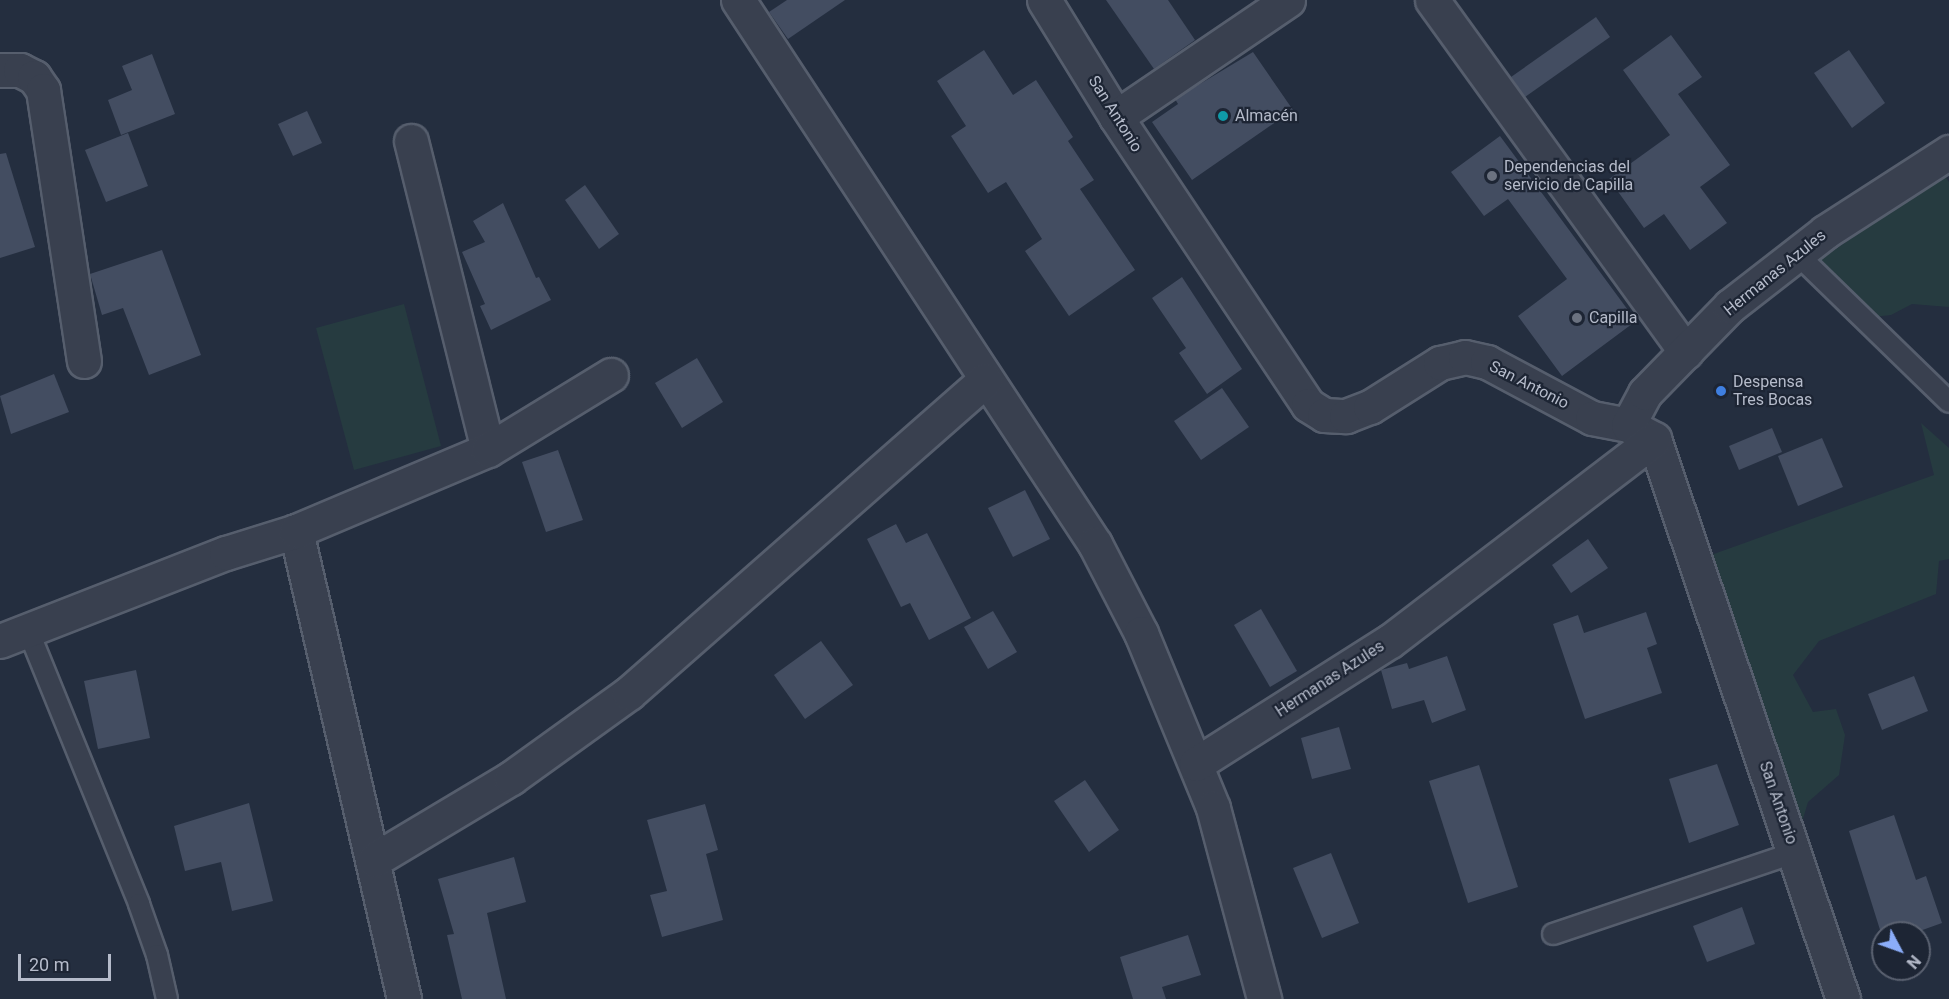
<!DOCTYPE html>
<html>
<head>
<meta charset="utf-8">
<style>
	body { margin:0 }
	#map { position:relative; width:1949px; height:999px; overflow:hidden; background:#242e3f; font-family:Roboto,sans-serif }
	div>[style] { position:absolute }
	.green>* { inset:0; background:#263b40 }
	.building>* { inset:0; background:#434d61 }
	.roads { filter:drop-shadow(2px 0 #565e6d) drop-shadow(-2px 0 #565e6d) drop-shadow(0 2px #565e6d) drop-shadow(0 -2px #565e6d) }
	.lane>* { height:20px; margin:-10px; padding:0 10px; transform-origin:10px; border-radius:10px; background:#39404f }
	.street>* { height:33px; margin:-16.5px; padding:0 16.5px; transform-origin:16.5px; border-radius:16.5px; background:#39404f }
	.dots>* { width:16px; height:16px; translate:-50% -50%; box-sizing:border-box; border:3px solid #1d2534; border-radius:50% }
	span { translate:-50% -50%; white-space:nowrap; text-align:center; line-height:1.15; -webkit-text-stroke:4.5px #1d2534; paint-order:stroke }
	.street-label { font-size:16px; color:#b5bbca }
	.poi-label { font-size:16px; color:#b5bbca }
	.left { translate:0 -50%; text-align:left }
	.north { position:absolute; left:1871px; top:921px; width:60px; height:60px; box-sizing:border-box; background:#1d2534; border:2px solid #5a6170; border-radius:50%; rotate:131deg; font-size:16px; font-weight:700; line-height:24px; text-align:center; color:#b5bbca }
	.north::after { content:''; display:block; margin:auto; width:21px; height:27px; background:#8badf9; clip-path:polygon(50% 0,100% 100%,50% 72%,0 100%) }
	.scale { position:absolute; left:18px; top:954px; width:93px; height:27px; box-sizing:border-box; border:3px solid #b5bbca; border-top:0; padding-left:8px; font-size:18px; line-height:21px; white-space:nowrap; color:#b5bbca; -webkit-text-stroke:4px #1d2534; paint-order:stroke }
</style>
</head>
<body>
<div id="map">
	<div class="green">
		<div style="clip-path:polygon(1944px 175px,1949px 182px,1949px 307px,1912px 304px,1891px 315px,1864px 318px,1811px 266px)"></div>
		<div style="clip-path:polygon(404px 304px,441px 446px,354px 470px,316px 328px)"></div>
		<div style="clip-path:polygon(1921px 423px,1949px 448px,1949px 559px,1939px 561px,1936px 594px,1819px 641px,1793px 675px,1813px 712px,1836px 709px,1845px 735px,1839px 775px,1808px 802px,1800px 829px,1711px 555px,1934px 475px)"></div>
	</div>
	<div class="building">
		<div style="clip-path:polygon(787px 0,845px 0,788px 39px,769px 12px)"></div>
		<div style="clip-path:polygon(1106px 0,1168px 0,1195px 40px,1154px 69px)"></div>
		<div style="clip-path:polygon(1596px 17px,1610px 37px,1525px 97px,1511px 77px)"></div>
		<div style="clip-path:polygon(1671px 35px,1702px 77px,1678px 94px,1730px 165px,1700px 187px,1727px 223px,1690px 250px,1664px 214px,1644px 228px,1609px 179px,1670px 135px,1623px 70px)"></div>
		<div style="clip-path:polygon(984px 50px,1013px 95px,1036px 80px,1073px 137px,1068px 141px,1094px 180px,1080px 189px,1135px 270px,1069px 316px,1025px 251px,1042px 239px,1006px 182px,988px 193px,951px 136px,966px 126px,937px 81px)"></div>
		<div style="clip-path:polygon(1849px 50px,1885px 103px,1852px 128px,1814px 73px)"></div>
		<div style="clip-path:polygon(1253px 52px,1293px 110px,1192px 180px,1152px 122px,1178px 104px,1175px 99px)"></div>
		<div style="clip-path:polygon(152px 54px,175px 114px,121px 135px,108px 100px,132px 90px,122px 66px)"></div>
		<div style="clip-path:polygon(307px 111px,322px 143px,293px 156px,278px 124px)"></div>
		<div style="clip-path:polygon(128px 133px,148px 186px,106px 202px,85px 150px)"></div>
		<div style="clip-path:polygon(1500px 136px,1636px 321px,1562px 376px,1518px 316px,1567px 279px,1508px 199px,1484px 216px,1451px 172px)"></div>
		<div style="clip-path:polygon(6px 153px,35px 247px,0 258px,0 154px)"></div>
		<div style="clip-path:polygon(585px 185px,619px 234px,599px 249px,565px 200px)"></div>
		<div style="clip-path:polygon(503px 203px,536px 278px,539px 277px,551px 300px,491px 330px,480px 306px,485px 304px,462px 252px,485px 242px,473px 221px)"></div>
		<div style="clip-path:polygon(162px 250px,201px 355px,149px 375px,123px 308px,102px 315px,90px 274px)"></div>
		<div style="clip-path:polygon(1182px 277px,1242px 369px,1207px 394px,1179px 353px,1186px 348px,1152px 298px)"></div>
		<div style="clip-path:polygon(697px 358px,723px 402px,682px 428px,655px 383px)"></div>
		<div style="clip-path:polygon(54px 374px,69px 412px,11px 434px,0 396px)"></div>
		<div style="clip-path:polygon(1222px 388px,1249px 427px,1201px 460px,1174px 421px)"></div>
		<div style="clip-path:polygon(1772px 428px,1782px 452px,1739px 470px,1729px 446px)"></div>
		<div style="clip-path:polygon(1822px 438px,1843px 487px,1798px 506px,1778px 456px)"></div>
		<div style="clip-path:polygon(558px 450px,583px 520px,546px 532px,522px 462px)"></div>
		<div style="clip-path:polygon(1025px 490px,1050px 539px,1013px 557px,988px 508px)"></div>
		<div style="clip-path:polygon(896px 524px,906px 543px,927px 533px,971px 618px,929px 640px,910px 603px,901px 607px,867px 539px)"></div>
		<div style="clip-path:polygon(1588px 539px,1608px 568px,1571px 593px,1552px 565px)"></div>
		<div style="clip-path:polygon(1261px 609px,1297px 671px,1270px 687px,1234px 625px)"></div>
		<div style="clip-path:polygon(993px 611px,1017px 652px,988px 669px,964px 627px)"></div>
		<div style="clip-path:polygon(1646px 612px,1657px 644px,1647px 648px,1662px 693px,1585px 719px,1553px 624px,1578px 615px,1584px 633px)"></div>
		<div style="clip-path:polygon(821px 641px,853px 685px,805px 719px,774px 675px)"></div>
		<div style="clip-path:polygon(1447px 656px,1466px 710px,1432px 723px,1424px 700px,1392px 709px,1381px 670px,1407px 663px,1409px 669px)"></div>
		<div style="clip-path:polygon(136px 670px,150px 738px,98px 749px,84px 681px)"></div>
		<div style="clip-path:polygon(1914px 676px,1928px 711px,1882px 730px,1868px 694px)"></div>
		<div style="clip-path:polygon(1339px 727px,1351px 769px,1312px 779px,1301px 738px)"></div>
		<div style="clip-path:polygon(1717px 764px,1739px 825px,1689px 843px,1669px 779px)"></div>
		<div style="clip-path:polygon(1479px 765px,1518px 887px,1468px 903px,1429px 781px)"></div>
		<div style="clip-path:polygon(1085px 780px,1119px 830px,1089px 852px,1054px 801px)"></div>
		<div style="clip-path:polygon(249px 803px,273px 901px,232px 911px,221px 862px,185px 871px,174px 826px)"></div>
		<div style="clip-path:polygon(705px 804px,718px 850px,706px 854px,723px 920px,662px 937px,650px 895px,667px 891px,647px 820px)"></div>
		<div style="clip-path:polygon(1894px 815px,1916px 880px,1926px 876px,1942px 923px,1914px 933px,1881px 933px,1849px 831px)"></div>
		<div style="clip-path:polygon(1331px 853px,1359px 923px,1322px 938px,1293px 868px)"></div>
		<div style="clip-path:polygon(514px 857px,526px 902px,487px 913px,506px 999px,462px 999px,447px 935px,454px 934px,438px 879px)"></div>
		<div style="clip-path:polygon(1742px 907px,1755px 944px,1707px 962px,1693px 926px)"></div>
		<div style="clip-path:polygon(1188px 935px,1201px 975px,1162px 987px,1166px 999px,1133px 999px,1120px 957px)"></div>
	</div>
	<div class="roads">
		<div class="lane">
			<div style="left:1797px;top:254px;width:212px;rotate:44.2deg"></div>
			<div style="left:28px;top:630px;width:296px;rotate:67.9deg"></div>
			<div style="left:139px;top:904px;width:54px;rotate:70.6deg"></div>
			<div style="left:157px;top:955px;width:45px;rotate:77.2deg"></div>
			<div style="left:1553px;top:934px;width:254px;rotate:-18.6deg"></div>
		</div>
		<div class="street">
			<div style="left:738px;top:0;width:651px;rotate:56.73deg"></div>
			<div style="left:1095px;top:544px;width:100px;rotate:62.7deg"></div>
			<div style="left:1141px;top:633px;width:189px;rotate:67.6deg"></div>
			<div style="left:1213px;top:808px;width:198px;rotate:75deg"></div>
			<div style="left:1044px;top:0;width:137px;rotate:58.4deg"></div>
			<div style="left:1116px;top:117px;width:346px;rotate:56.3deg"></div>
			<div style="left:1308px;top:405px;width:19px;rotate:32deg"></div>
			<div style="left:1324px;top:415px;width:22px;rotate:3deg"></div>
			<div style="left:1346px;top:416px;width:26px;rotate:-21deg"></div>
			<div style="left:1370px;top:407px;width:83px;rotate:-32.2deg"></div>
			<div style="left:1440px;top:363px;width:26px;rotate:-13deg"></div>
			<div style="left:1465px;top:357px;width:23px;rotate:13deg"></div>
			<div style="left:1487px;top:362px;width:119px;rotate:28.1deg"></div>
			<div style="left:1592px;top:418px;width:37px;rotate:11deg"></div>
			<div style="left:1628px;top:425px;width:30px;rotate:28deg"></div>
			<div style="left:1654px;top:439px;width:591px;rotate:71.35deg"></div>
			<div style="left:1432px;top:0;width:434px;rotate:54.2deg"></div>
			<div style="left:0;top:70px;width:20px"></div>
			<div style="left:20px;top:70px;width:16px;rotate:27deg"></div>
			<div style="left:34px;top:77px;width:16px;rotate:55deg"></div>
			<div style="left:43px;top:90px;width:274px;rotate:81.4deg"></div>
			<div style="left:1116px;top:117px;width:208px;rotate:-34.2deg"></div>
			<div style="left:411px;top:141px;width:318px;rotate:76deg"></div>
			<div style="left:1628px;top:425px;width:36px;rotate:-62deg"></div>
			<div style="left:1645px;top:393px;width:122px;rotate:-45.7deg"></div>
			<div style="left:1730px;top:306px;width:120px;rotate:-37.9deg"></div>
			<div style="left:1825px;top:232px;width:148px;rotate:-32.8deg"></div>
			<div style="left:296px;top:531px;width:480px;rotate:77deg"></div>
			<div style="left:0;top:641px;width:243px;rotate:-21.3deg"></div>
			<div style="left:226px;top:553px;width:73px;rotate:-17.4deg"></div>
			<div style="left:296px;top:531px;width:208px;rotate:-22.9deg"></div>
			<div style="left:488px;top:450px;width:144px;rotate:-31.4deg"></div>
			<div style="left:1196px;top:764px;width:230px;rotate:-32.4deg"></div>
			<div style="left:1390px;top:641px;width:332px;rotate:-37.4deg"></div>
			<div style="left:374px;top:860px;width:160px;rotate:-30.9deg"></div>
			<div style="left:511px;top:778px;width:145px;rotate:-35.8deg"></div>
			<div style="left:629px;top:693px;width:474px;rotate:-41.3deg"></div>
		</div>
	</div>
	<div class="dots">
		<div style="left:1223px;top:116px;background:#0f9aa8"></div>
		<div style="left:1492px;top:176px;background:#6b7280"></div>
		<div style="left:1577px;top:318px;background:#6b7280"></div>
		<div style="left:1721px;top:391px;background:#3f7fe0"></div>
	</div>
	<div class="street-label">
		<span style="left:1115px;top:114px;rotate:58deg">San Antonio</span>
		<span style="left:1775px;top:273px;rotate:-39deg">Hermanas Azules</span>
		<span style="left:1529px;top:385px;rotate:27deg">San Antonio</span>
		<span style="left:1330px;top:679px;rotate:-33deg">Hermanas Azules</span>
		<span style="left:1778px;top:803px;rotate:71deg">San Antonio</span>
	</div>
	<div class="poi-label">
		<span class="left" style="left:1235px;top:116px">Almacén</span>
		<span class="left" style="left:1504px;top:176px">Dependencias del<br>servicio de Capilla</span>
		<span class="left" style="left:1589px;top:318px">Capilla</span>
		<span class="left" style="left:1733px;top:391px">Despensa<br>Tres Bocas</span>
	</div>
	<div class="north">N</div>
	<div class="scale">20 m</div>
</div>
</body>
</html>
